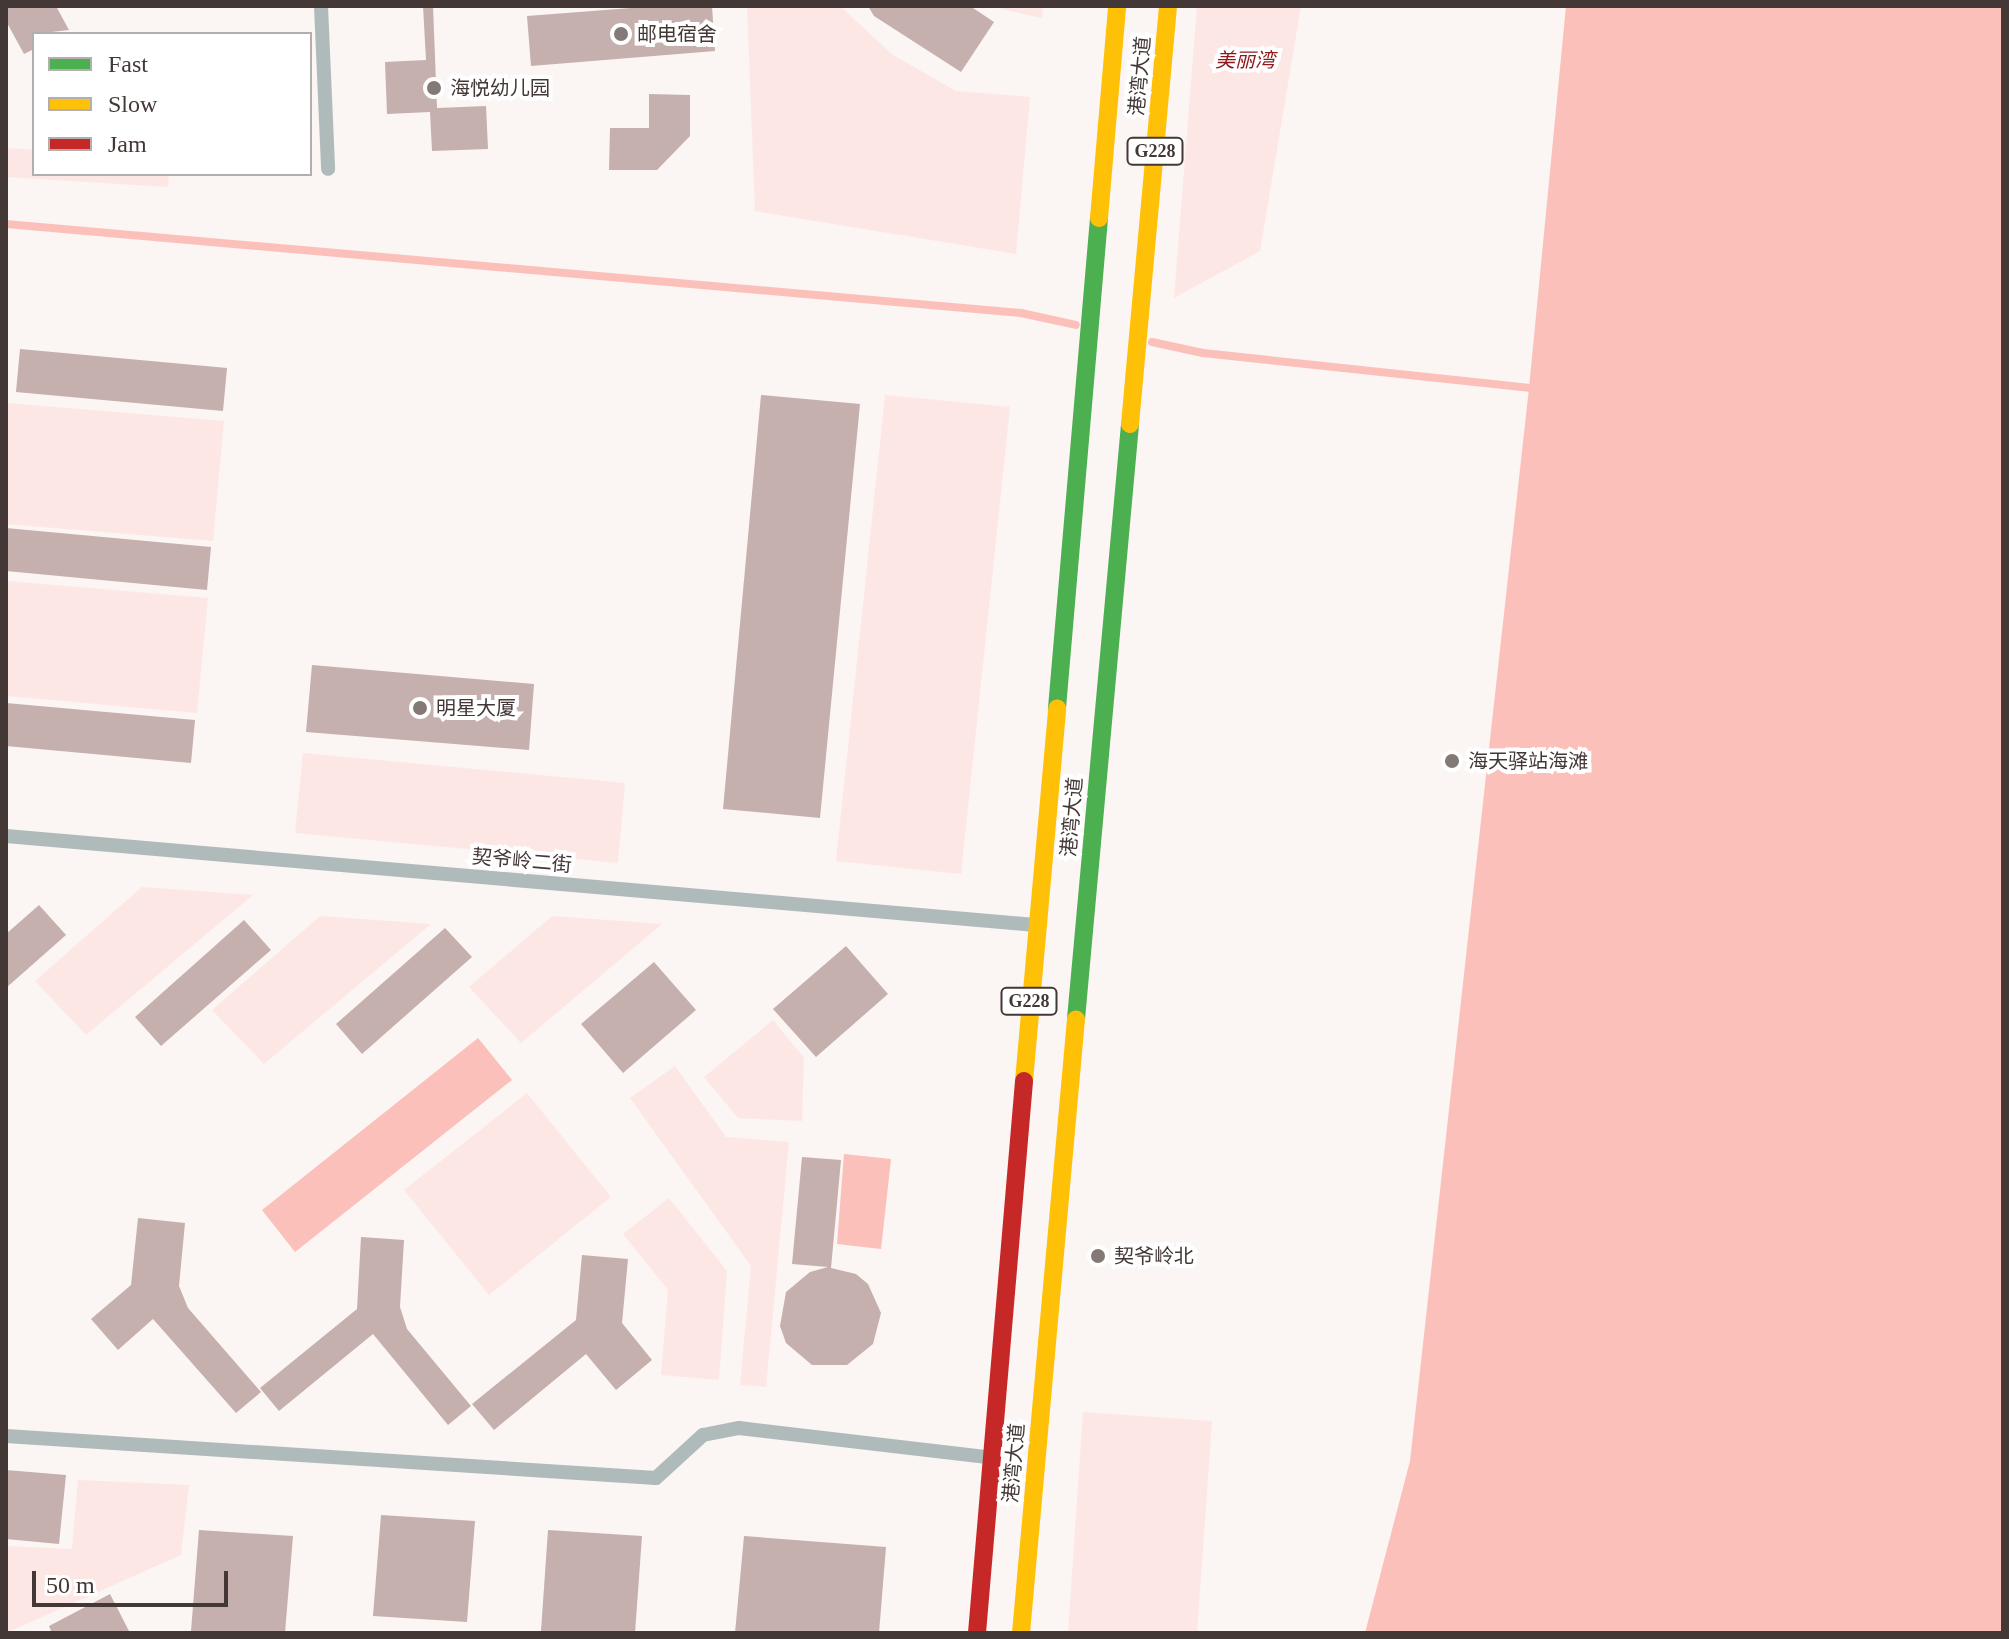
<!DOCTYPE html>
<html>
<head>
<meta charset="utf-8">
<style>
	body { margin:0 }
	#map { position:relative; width:2009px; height:1639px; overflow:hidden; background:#fbf5f4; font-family:"Times New Roman","Noto Sans SC",serif }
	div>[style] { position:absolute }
	.green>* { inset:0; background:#fde7e4 }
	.water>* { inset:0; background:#fcc0ba }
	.stream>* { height:8px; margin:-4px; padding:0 4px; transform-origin:4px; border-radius:4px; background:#fcc0ba }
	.building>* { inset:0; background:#c5b0ae }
	.lane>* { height:14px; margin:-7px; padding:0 7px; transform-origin:7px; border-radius:7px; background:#afbabb }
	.fast>* { height:18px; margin:-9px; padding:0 9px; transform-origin:9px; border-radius:9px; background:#4caf50 }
	.slow>* { height:18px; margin:-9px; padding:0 9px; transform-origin:9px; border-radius:9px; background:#ffc107 }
	.jam>* { height:18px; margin:-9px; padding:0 9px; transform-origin:9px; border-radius:9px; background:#c62828 }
	.dots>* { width:22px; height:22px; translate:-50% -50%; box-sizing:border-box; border:4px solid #fff; border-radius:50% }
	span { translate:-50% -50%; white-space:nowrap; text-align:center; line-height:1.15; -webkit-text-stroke:8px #fff; paint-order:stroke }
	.shield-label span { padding:2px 6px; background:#fff; border:2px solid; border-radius:6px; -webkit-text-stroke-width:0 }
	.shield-label { font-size:18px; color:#433836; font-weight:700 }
	.poi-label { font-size:20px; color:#433836 }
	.left { translate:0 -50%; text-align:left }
	.park-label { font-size:20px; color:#8e181b; font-style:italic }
	.street-label { font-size:20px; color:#433836 }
	.frame { position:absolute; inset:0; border:8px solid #433836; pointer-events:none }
	.legend { position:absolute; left:32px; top:32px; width:280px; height:144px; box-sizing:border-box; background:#fff; border:2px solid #b4afaf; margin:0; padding:10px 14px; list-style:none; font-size:24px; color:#433836 }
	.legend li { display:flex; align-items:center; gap:16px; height:40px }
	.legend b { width:40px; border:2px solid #b4afaf }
	.scale { position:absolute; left:32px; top:1571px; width:196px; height:36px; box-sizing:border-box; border:4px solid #433836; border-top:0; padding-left:10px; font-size:24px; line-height:28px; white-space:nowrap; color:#433836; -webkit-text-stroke:6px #fff; paint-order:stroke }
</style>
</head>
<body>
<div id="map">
	<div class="green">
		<div style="clip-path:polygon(747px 6px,840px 6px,893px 55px,956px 91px,1030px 97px,1016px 254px,755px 211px)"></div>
		<div style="clip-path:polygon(997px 6px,1043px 6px,1042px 18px,1002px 9px)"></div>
		<div style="clip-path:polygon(1197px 6px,1301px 6px,1260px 251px,1174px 298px)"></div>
		<div style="clip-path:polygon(6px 148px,34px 150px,34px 174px,169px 174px,168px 187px,6px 177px)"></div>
		<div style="clip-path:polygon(885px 395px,1010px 407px,961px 874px,836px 861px)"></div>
		<div style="clip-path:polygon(6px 403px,224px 421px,213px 541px,6px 524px)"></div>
		<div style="clip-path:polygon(6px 581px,208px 598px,197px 713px,6px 696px)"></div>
		<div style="clip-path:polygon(303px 753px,625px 783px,618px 863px,295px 833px)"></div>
		<div style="clip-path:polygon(142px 887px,253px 895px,86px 1035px,35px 981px)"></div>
		<div style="clip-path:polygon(320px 916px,431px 924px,264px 1064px,212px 1010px)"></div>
		<div style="clip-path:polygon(552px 916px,662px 924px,521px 1043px,469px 987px)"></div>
		<div style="clip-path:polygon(773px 1020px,804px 1058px,802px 1121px,738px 1118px,704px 1077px)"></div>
		<div style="clip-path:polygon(675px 1066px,726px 1137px,789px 1142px,766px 1387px,740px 1385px,751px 1266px,630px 1098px)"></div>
		<div style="clip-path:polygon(527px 1093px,611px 1197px,489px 1295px,404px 1190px)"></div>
		<div style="clip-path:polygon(669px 1198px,727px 1271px,719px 1380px,661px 1375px,668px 1290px,623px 1234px)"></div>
		<div style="clip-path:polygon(1083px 1412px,1212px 1421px,1197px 1633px,1068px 1633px)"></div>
		<div style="clip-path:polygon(78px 1480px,189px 1485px,181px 1555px,6px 1633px,6px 1546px,72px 1549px)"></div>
	</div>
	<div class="water">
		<div style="clip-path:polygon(1566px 6px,2003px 6px,2003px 1633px,1365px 1633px,1410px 1461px,1529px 388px)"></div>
		<div style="clip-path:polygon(478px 1038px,512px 1080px,295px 1252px,262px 1210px)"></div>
		<div style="clip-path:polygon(844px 1154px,891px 1159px,881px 1249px,837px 1244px)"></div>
	</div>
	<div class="stream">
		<div style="left:6px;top:224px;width:1019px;rotate:5.01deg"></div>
		<div style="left:1021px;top:313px;width:56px;rotate:12.3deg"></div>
		<div style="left:1152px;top:342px;width:52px;rotate:12.2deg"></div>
		<div style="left:1203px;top:353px;width:328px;rotate:6.1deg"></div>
	</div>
	<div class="building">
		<div style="clip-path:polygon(7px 6px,56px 6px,69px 30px,34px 34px,34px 49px,24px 54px,6px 21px)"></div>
		<div style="clip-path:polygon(423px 6px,433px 6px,437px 108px,486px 106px,488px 149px,432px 151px,430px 112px,387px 114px,385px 62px,426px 60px)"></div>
		<div style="clip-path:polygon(657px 6px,712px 6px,715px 51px,531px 66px,527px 16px)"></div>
		<div style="clip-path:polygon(868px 6px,970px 6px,994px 22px,961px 72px,874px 16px)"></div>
		<div style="clip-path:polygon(649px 94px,690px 95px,690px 136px,657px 170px,609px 170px,610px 128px,649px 128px)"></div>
		<div style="clip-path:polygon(20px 349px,227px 368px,223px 411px,16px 392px)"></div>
		<div style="clip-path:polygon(761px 395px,860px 404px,820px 818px,723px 809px)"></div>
		<div style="clip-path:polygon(6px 528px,211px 547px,207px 590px,6px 571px)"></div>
		<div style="clip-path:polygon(312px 665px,534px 684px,529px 750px,306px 732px)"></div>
		<div style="clip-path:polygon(6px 703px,195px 720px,191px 763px,6px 746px)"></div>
		<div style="clip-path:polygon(39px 905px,66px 935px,6px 988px,6px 934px)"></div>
		<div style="clip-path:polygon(244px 920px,271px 950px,161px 1046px,135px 1017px)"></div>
		<div style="clip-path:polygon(445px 928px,472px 957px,362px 1054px,336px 1024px)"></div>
		<div style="clip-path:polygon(846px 946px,888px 994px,816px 1057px,773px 1009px)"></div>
		<div style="clip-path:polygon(654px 962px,696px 1010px,623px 1073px,581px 1024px)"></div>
		<div style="clip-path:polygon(802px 1157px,841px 1160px,831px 1268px,856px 1274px,868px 1284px,881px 1313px,873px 1344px,847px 1365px,812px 1365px,786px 1343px,780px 1326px,786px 1292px,810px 1272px,828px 1267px,792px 1264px)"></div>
		<div style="clip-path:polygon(138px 1218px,185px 1223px,179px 1286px,188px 1308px,261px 1392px,236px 1413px,153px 1319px,118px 1350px,91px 1319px,131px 1285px)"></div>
		<div style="clip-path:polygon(361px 1237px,404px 1240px,400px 1307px,407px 1329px,471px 1406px,448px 1425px,373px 1334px,279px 1411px,260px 1388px,357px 1309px)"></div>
		<div style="clip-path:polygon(582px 1255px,628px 1259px,622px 1323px,652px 1360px,616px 1390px,586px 1354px,494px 1430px,472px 1404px,576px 1320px)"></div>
		<div style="clip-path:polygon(6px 1470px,66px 1475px,59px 1544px,6px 1539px)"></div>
		<div style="clip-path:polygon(381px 1515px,475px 1521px,467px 1622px,373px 1616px)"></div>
		<div style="clip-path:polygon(199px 1530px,293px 1536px,285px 1633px,191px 1631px)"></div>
		<div style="clip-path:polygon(548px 1530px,642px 1536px,635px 1633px,541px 1631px)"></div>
		<div style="clip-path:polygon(744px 1536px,886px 1547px,879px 1633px,735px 1633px)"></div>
		<div style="clip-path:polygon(110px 1594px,130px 1633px,52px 1633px,49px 1626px)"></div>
	</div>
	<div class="lane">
		<div style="left:321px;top:6px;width:163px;rotate:87.5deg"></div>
		<div style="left:6px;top:836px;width:1033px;rotate:4.94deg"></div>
		<div style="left:6px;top:1436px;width:651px;rotate:3.7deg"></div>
		<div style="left:656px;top:1478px;width:64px;rotate:-42.5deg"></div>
		<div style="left:703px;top:1435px;width:37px;rotate:-11deg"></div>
		<div style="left:739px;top:1428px;width:250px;rotate:6.7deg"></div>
	</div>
	<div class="fast">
		<div style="left:1057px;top:708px;width:492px;rotate:-85.1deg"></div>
		<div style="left:1076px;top:1019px;width:597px;rotate:-84.81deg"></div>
	</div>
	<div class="slow">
		<div style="left:1099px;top:218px;width:213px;rotate:-85.1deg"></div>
		<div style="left:1130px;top:424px;width:420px;rotate:-84.8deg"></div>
		<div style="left:1024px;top:1081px;width:374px;rotate:-84.9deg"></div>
		<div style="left:1021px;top:1633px;width:616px;rotate:-84.88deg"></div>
	</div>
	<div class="jam">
		<div style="left:977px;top:1633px;width:554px;rotate:-85.13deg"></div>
	</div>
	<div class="dots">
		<div style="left:621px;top:34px;background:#837a78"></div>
		<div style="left:434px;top:88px;background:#837a78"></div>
		<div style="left:420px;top:708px;background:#837a78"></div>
		<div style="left:1452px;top:761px;background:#837a78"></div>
		<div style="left:1098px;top:1256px;background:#837a78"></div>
	</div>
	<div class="shield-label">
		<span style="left:1155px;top:151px">G228</span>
		<span style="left:1029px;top:1001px">G228</span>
	</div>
	<div class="poi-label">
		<span class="left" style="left:637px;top:34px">邮电宿舍</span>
		<span class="left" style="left:450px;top:88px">海悦幼儿园</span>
		<span class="left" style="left:436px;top:708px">明星大厦</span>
		<span class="left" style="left:1468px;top:761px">海天驿站海滩</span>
		<span class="left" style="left:1114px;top:1256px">契爷岭北</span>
	</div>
	<div class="park-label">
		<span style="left:1245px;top:60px">美丽湾</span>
	</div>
	<div class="street-label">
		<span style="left:1140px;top:76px;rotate:-85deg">港湾大道</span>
		<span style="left:1072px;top:817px;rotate:-85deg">港湾大道</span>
		<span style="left:522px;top:861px;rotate:5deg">契爷岭二街</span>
		<span style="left:1014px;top:1463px;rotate:-85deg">港湾大道</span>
	</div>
	<div class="frame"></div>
	<ul class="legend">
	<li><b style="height:10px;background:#4caf50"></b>Fast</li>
	<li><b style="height:10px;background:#ffc107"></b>Slow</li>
	<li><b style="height:10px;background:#c62828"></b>Jam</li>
	</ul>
	<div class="scale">50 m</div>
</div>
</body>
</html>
